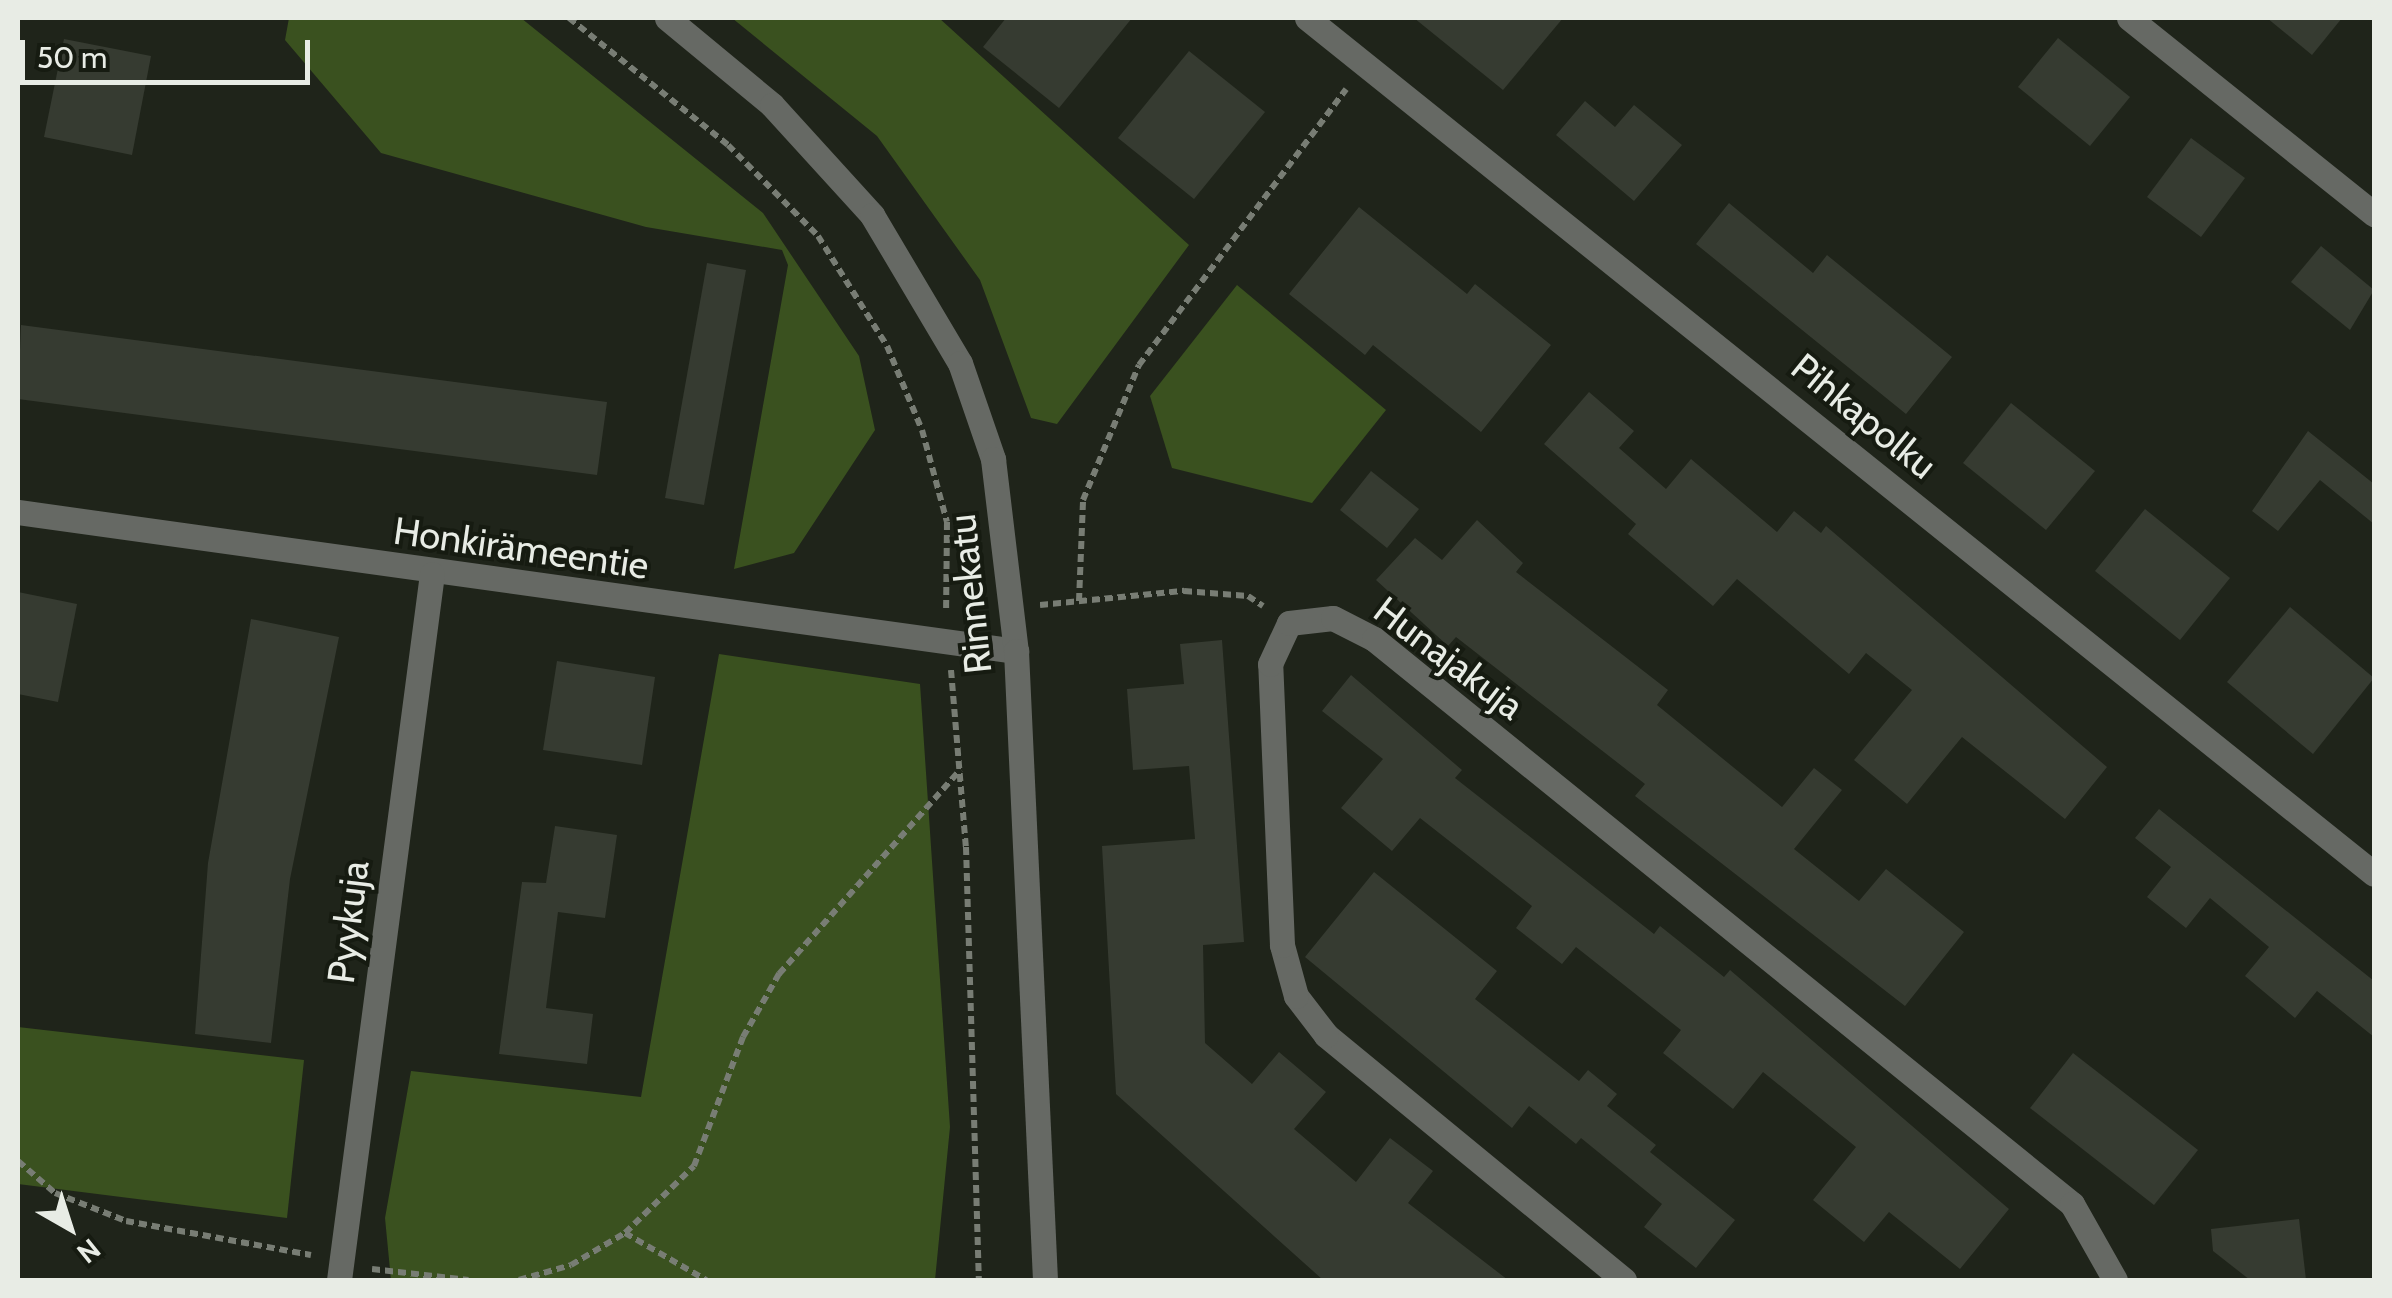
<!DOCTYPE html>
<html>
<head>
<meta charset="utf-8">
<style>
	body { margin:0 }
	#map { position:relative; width:2392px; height:1298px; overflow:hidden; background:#1f241a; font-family:Cabin,sans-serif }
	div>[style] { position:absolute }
	.forest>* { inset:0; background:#3a511f }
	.building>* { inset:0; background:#363b31 }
	.path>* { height:6px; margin-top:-3px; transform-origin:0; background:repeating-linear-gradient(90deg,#787d74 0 8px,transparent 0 13px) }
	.minor>* { height:25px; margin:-12.5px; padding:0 12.5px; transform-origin:12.5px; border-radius:12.5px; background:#666964 }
	.tertiary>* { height:25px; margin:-12.5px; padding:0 12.5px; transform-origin:12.5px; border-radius:12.5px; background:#666964 }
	span { translate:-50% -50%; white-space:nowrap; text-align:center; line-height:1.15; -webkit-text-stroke:8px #161b11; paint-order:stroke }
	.street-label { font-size:38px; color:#e8ece5 }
	.frame { position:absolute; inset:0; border:20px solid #e8ece5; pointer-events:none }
	.north { position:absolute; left:20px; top:1178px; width:100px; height:100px; -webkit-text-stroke:8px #161b11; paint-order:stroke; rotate:141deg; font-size:28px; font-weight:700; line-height:40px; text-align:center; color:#e8ece5 }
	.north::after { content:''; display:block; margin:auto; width:35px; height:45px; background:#e8ece5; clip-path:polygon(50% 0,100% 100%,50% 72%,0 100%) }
	.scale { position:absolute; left:20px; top:40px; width:290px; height:45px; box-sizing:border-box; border:5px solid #e8ece5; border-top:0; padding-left:12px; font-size:30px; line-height:35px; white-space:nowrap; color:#e8ece5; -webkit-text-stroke:8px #161b11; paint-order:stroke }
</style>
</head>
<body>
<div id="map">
	<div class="forest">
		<div style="clip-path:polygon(289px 18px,521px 18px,763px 213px,859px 356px,875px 430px,794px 553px,734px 569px,788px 265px,782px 250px,646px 227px,381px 153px,285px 40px)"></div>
		<div style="clip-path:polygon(732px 18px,939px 18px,1189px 245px,1057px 424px,1031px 418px,980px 280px,877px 136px)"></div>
		<div style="clip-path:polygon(1237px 285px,1386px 410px,1312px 503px,1172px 468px,1150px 396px)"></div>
		<div style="clip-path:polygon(719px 654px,920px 684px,950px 1127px,935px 1280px,391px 1280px,385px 1218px,411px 1071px,641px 1097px)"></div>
		<div style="clip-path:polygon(18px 1027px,304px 1060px,287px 1218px,18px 1184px)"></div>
	</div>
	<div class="building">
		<div style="clip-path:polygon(1006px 18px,1132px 18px,1059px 108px,983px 47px)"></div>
		<div style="clip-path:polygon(1414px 18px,1563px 18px,1503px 90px)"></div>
		<div style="clip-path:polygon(2267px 18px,2342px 18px,2312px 55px)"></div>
		<div style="clip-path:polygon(2058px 38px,2130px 97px,2090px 146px,2018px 87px)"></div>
		<div style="clip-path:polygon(64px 39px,151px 56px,132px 155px,44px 137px)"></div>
		<div style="clip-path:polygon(1189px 51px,1265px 112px,1194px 199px,1118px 138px)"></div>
		<div style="clip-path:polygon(1585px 101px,1615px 127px,1634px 105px,1682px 145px,1634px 201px,1556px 135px)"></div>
		<div style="clip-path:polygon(2191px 138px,2245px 178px,2201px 237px,2147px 197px)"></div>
		<div style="clip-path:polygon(1729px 203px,1813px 273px,1827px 255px,1952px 357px,1906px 414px,1696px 244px)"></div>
		<div style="clip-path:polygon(1359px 207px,1467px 294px,1475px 284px,1551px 345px,1481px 432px,1373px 345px,1365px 355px,1289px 294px)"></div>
		<div style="clip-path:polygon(2321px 246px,2374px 290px,2350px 330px,2291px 282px)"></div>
		<div style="clip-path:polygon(707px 263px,746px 270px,704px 505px,665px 498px)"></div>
		<div style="clip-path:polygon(21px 325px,607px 402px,597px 475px,18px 399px)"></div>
		<div style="clip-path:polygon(1589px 392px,1634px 431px,1619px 448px,1666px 489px,1691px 459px,1777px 532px,1794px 511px,1821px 533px,1826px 526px,2107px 767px,2065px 819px,1962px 737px,1907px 804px,1854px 760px,1912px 690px,1866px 653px,1849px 674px,1737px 579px,1713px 606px,1628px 534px,1636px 524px,1544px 444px)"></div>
		<div style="clip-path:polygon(2011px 403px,2095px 471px,2046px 530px,1963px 463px)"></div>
		<div style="clip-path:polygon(2308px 431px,2374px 484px,2374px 524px,2320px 480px,2278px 531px,2252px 511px)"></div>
		<div style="clip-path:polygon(1371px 471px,1419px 509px,1387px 548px,1340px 510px)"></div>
		<div style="clip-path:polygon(2145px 509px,2230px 578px,2180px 640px,2095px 571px)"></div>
		<div style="clip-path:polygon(1477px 520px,1523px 563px,1516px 572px,1668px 690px,1657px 705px,1782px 807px,1814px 768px,1842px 790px,1794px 849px,1859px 901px,1886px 869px,1964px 932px,1905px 1006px,1635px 796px,1645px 784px,1456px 637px,1448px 646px,1376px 580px,1415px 538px,1442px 560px)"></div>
		<div style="clip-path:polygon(18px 592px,77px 604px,58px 702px,18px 694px)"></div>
		<div style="clip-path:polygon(2290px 607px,2374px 678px,2313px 754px,2227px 682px)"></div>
		<div style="clip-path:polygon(251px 619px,339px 637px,290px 879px,271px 1043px,195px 1034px,208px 863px)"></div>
		<div style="clip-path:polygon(1222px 640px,1244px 942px,1203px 945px,1205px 1043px,1252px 1084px,1279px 1052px,1326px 1092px,1294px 1129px,1356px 1182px,1390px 1138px,1433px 1171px,1408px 1203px,1508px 1280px,1323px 1280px,1116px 1094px,1102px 846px,1195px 839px,1189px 766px,1133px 770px,1127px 689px,1184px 684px,1180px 644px)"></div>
		<div style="clip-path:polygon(557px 661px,655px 677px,642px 765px,543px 750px)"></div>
		<div style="clip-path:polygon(1351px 675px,1462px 770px,1455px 778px,1654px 934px,1660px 926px,1724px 977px,1730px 970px,2009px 1209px,1960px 1269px,1889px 1212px,1864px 1242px,1813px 1200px,1856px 1147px,1763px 1072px,1733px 1109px,1663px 1053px,1681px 1030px,1576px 947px,1562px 964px,1516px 928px,1532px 906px,1420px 818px,1392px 851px,1341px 808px,1383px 759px,1322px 711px)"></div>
		<div style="clip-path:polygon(2159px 809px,2374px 981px,2374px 1037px,2317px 991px,2295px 1018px,2245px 976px,2269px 947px,2210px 898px,2186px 928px,2147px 897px,2171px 867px,2135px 838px)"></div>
		<div style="clip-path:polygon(555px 826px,617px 835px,605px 918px,558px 912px,546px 1008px,593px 1014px,587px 1064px,499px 1054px,522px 882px,546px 883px)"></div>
		<div style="clip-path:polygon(1374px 872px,1497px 971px,1475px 999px,1579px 1081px,1588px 1070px,1617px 1094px,1607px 1106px,1656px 1145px,1650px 1152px,1735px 1220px,1696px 1268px,1644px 1227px,1662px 1204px,1581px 1138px,1576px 1144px,1529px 1106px,1512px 1128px,1305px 957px)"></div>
		<div style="clip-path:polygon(2073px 1053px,2198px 1150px,2154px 1205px,2030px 1108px)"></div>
		<div style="clip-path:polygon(2299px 1219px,2306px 1280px,2250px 1280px,2213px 1251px,2211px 1229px)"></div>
	</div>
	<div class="path">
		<div style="left:569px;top:18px;width:203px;rotate:38.6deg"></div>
		<div style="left:728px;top:145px;width:128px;rotate:45.3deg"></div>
		<div style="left:818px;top:236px;width:130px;rotate:57.9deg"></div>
		<div style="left:887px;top:346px;width:91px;rotate:67.4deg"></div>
		<div style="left:922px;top:430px;width:95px;rotate:74.8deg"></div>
		<div style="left:947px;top:522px;width:91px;rotate:90.6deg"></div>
		<div style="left:1079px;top:601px;width:101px;rotate:-87.7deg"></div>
		<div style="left:1083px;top:500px;width:146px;rotate:-67.5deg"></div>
		<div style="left:1139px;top:365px;width:345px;rotate:-53.1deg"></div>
		<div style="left:1040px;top:605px;width:145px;rotate:-5.6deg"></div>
		<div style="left:1184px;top:591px;width:64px;rotate:4.5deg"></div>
		<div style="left:1248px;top:596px;width:18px;rotate:34deg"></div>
		<div style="left:951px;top:670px;width:178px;rotate:85.2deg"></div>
		<div style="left:966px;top:847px;width:433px;rotate:88.3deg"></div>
		<div style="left:18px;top:1161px;width:49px;rotate:40.9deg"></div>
		<div style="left:55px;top:1193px;width:76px;rotate:21.5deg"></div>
		<div style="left:126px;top:1221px;width:188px;rotate:10.4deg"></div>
		<div style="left:625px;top:1233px;width:96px;rotate:-44.2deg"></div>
		<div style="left:694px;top:1166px;width:138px;rotate:-69.2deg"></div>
		<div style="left:743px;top:1037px;width:73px;rotate:-60.3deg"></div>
		<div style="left:779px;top:974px;width:273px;rotate:-48.4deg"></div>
		<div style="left:372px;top:1269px;width:97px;rotate:6.5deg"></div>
		<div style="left:519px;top:1280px;width:54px;rotate:-16.1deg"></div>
		<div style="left:571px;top:1265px;width:63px;rotate:-30.7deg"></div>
		<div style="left:625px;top:1233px;width:94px;rotate:30.1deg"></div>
	</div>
	<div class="minor">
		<div style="left:1307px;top:18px;width:1368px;rotate:38.74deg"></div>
		<div style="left:2129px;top:18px;width:314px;rotate:38.7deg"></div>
		<div style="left:18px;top:512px;width:1008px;rotate:7.93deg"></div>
		<div style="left:339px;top:1280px;width:712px;rotate:-82.5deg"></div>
		<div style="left:1624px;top:1280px;width:386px;rotate:-140.6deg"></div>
		<div style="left:1326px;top:1035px;width:49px;rotate:-127.6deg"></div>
		<div style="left:1296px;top:996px;width:53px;rotate:-105.4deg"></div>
		<div style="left:1282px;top:945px;width:281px;rotate:-92.4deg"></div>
		<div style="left:1270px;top:664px;width:45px;rotate:-65.1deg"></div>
		<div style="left:1289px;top:623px;width:44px;rotate:-6.5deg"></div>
		<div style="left:1333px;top:618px;width:46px;rotate:27.1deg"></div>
		<div style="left:1374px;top:639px;width:898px;rotate:38.99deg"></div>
		<div style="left:2072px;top:1204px;width:87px;rotate:60.5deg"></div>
	</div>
	<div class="tertiary">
		<div style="left:667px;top:18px;width:136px;rotate:39.6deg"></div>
		<div style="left:772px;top:105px;width:149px;rotate:47.7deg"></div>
		<div style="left:872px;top:215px;width:172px;rotate:59.3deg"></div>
		<div style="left:960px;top:363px;width:102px;rotate:71deg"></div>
		<div style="left:993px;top:459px;width:193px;rotate:83.2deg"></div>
		<div style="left:1016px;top:651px;width:630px;rotate:87.36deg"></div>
	</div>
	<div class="street-label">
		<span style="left:1864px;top:416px;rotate:39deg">Pihkapolku</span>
		<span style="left:521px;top:548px;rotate:8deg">Honkirämeentie</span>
		<span style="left:970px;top:594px;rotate:-96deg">Rinnekatu</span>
		<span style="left:1449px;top:658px;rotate:37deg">Hunajakuja</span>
		<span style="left:348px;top:922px;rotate:-83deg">Pyykuja</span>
	</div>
	<div class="frame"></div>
	<div class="north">N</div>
	<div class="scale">50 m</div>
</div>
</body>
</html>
